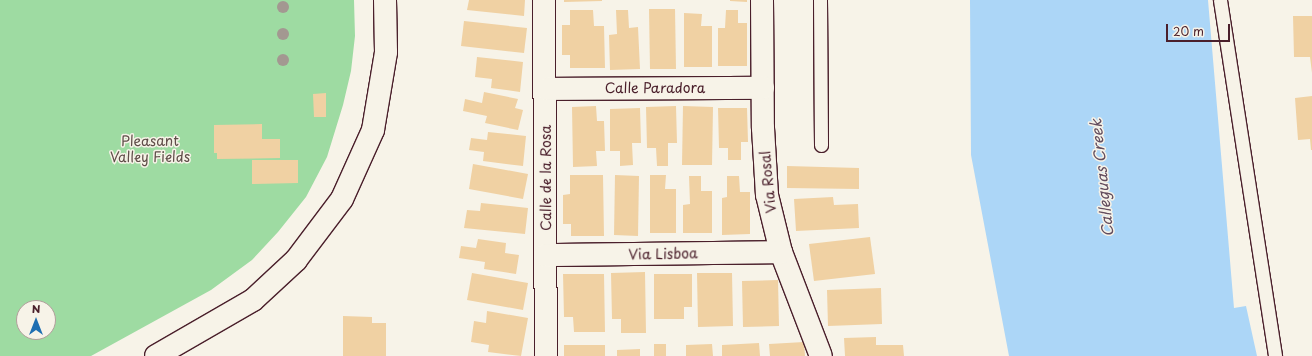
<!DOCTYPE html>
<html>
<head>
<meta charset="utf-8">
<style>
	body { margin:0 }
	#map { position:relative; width:1312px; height:356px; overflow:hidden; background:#f7f3e8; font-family:"Playpen Sans",sans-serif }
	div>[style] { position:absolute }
	.green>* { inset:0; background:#9edba2 }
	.water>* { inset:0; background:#acd6f7 }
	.building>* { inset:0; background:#f0d1a3 }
	.roads { filter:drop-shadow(1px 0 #4a1f2b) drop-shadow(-1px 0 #4a1f2b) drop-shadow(0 1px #4a1f2b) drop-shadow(0 -1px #4a1f2b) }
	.service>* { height:13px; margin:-6.5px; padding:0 6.5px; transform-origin:6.5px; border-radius:6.5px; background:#f7f3e8 }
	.minor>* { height:22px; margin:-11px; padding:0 11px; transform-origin:11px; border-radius:11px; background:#f7f3e8 }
	.tertiary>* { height:22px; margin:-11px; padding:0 11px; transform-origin:11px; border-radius:11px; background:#f7f3e8 }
	.trees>* { width:12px; height:12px; margin:-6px; border-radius:50%; background:#a39891 }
	span { translate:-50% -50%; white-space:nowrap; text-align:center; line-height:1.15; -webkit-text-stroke:3px #f7f3e8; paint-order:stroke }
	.street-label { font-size:14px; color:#4a1f2b }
	.park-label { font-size:14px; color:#5f4e49 }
	.water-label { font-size:15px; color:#624d5e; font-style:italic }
	.north { position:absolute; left:16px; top:300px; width:40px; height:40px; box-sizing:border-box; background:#f7f3e8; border:1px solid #b29e9c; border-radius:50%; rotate:0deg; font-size:11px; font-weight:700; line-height:16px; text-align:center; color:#4a1f2b }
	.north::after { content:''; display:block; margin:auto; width:14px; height:18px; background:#1f6fb2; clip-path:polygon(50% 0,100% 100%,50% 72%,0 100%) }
	.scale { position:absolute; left:1166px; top:24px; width:64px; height:18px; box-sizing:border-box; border:2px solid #4a1f2b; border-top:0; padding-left:5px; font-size:12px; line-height:14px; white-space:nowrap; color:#4a1f2b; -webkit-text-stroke:3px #f7f3e8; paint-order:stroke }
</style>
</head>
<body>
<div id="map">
	<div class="green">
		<div style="clip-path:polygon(evenodd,0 0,354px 0,355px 36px,351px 71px,343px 105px,327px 157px,306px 197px,278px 232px,252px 260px,211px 290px,91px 356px,0 356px,0 0,24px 308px,48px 308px,48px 332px,24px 332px,24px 308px)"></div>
	</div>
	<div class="water">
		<div style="clip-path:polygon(970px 0,1208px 0,1234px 308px,1246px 306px,1257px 356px,1009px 356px,971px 155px)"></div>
	</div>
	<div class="building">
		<div style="clip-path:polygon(469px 0,525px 0,524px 16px,467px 10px)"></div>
		<div style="clip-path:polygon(564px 0,602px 0,602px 1px,564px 2px)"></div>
		<div style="clip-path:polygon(730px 0,747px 0,747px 2px,730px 1px)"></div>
		<div style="clip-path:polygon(649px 9px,675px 9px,676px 69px,650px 69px)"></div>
		<div style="clip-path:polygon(570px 10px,593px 10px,594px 26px,604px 26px,605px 68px,570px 68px,570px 55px,562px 55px,562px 25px,570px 25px)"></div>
		<div style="clip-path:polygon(616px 10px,628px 10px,629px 28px,638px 27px,640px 69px,610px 70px,609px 35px,617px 34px)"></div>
		<div style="clip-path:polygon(726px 10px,738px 10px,738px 23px,747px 23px,747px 66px,718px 66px,718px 28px,725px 28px)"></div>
		<div style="clip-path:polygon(684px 13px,702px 14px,701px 26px,712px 26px,712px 67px,684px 67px)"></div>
		<div style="clip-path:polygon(1293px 16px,1312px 16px,1312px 73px,1310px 57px,1294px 57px)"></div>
		<div style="clip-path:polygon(464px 21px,527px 28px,524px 53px,461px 46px)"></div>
		<div style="clip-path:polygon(477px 57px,523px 62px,520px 92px,491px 88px,492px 79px,475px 77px)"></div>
		<div style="clip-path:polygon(484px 92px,518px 99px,515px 108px,523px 110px,518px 130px,485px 123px,487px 116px,463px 111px,465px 99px,482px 103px)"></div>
		<div style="clip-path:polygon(326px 93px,326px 117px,314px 117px,313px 94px)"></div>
		<div style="clip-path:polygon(1312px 96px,1312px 150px,1311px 150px,1310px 139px,1298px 140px,1295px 98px)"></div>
		<div style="clip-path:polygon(596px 106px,597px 121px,604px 121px,605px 151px,596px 151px,597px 166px,573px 167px,572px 107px)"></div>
		<div style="clip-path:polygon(676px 106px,677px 143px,668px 143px,668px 166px,657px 166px,656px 148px,647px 148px,646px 107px)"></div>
		<div style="clip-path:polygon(683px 106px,713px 107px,712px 165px,682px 165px)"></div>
		<div style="clip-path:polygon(640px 108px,641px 143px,632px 143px,633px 165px,620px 166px,620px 151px,610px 151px,610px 109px)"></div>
		<div style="clip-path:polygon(718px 108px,747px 108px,748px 142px,741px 142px,741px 160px,728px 160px,728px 148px,719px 148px)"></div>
		<div style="clip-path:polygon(262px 124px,262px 139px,280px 139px,280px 158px,217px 159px,217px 153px,214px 153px,214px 125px)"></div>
		<div style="clip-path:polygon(488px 132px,526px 136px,523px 166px,483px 161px,484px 152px,469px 150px,471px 138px,487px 140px)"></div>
		<div style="clip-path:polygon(252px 160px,298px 160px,298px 183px,252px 184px)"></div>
		<div style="clip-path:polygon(473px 164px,528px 174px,523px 199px,469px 189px)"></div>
		<div style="clip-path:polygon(787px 166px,859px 168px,859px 189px,787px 188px)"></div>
		<div style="clip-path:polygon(570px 175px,603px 175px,604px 236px,571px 236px,571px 224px,563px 224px,563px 195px,570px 194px)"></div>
		<div style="clip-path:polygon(615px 175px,639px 176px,638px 236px,614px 235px)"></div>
		<div style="clip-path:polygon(650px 175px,666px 175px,665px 189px,676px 189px,676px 233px,650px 233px)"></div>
		<div style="clip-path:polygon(689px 176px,701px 176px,701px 191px,712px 191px,712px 233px,683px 233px,683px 205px,690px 204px)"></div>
		<div style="clip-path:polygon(727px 176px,739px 176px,740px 192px,750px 192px,750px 234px,722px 235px,722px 198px,727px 197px)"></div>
		<div style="clip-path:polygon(833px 197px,834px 205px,858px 204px,859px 228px,796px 231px,794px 199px)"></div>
		<div style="clip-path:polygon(481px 203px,528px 208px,525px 234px,464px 228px,467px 210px,480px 211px)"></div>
		<div style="clip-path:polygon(870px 237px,875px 274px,814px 281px,809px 244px)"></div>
		<div style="clip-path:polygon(478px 239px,506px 243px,505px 253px,519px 255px,516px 274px,484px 269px,485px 262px,459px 258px,461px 246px,476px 248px)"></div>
		<div style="clip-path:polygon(645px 272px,646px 333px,621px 333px,621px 319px,612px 319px,611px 273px)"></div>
		<div style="clip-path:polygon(472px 273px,528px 283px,523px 310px,467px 300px)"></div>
		<div style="clip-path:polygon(697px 273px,732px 273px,733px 326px,698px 327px)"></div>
		<div style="clip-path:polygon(563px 274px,604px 274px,605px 332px,574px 332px,573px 317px,564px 317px)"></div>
		<div style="clip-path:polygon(654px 274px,692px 274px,692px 307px,684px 307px,684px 319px,654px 319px)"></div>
		<div style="clip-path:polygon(778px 280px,779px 326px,743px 327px,742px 281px)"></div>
		<div style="clip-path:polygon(881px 288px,882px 324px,828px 326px,827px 290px)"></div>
		<div style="clip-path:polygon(487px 311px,528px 318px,521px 356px,488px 352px,489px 345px,471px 342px,474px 321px,486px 323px)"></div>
		<div style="clip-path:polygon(343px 316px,372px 317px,372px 323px,386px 323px,386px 356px,343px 356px)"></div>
		<div style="clip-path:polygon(876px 337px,876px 345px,903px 345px,904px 356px,845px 356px,844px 338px)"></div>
		<div style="clip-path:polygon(804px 342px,805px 356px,770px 356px,769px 344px)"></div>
		<div style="clip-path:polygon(759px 343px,760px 356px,722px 356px,722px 345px)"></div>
		<div style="clip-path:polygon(654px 344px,666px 344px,666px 356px,654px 356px)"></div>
		<div style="clip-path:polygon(712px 344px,713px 356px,686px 356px,686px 345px)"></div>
		<div style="clip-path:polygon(564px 345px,605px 345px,605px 356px,564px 356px)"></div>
		<div style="clip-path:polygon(640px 349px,640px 356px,617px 356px,617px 350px)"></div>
	</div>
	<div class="roads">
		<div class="service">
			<div style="left:820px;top:0;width:145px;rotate:89.6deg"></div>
			<div style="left:1220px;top:0;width:360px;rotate:81.2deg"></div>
		</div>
		<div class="minor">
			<div style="left:544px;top:0;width:356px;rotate:89.7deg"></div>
			<div style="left:762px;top:0;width:128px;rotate:89.6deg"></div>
			<div style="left:763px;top:128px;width:67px;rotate:86.6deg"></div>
			<div style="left:767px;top:195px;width:59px;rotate:76.2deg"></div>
			<div style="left:781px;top:252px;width:111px;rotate:69deg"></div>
			<div style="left:547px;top:89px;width:216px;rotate:-0.3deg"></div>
			<div style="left:546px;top:255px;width:235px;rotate:-0.7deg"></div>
		</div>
		<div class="tertiary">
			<div style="left:156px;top:356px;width:112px;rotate:-30deg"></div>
			<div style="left:253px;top:300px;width:59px;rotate:-42.9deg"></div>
			<div style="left:296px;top:260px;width:76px;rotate:-53deg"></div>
			<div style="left:342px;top:199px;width:76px;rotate:-65.8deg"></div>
			<div style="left:373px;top:130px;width:79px;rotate:-80.5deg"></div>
			<div style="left:386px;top:52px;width:52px;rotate:-91.1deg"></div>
		</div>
	</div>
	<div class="trees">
		<div style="left:283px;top:7px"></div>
		<div style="left:283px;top:34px"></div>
		<div style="left:283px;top:60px"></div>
	</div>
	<div class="street-label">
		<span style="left:655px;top:88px">Calle Paradora</span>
		<span style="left:546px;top:178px;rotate:-90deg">Calle de la Rosa</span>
		<span style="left:768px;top:182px;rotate:-96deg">Via Rosal</span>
		<span style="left:663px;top:254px;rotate:-1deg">Via Lisboa</span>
	</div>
	<div class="park-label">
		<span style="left:150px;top:149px">Pleasant<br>Valley Fields</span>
	</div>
	<div class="water-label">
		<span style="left:1101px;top:178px;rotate:-96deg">Calleguas Creek</span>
	</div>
	<div class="north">N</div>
	<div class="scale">20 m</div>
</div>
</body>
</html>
